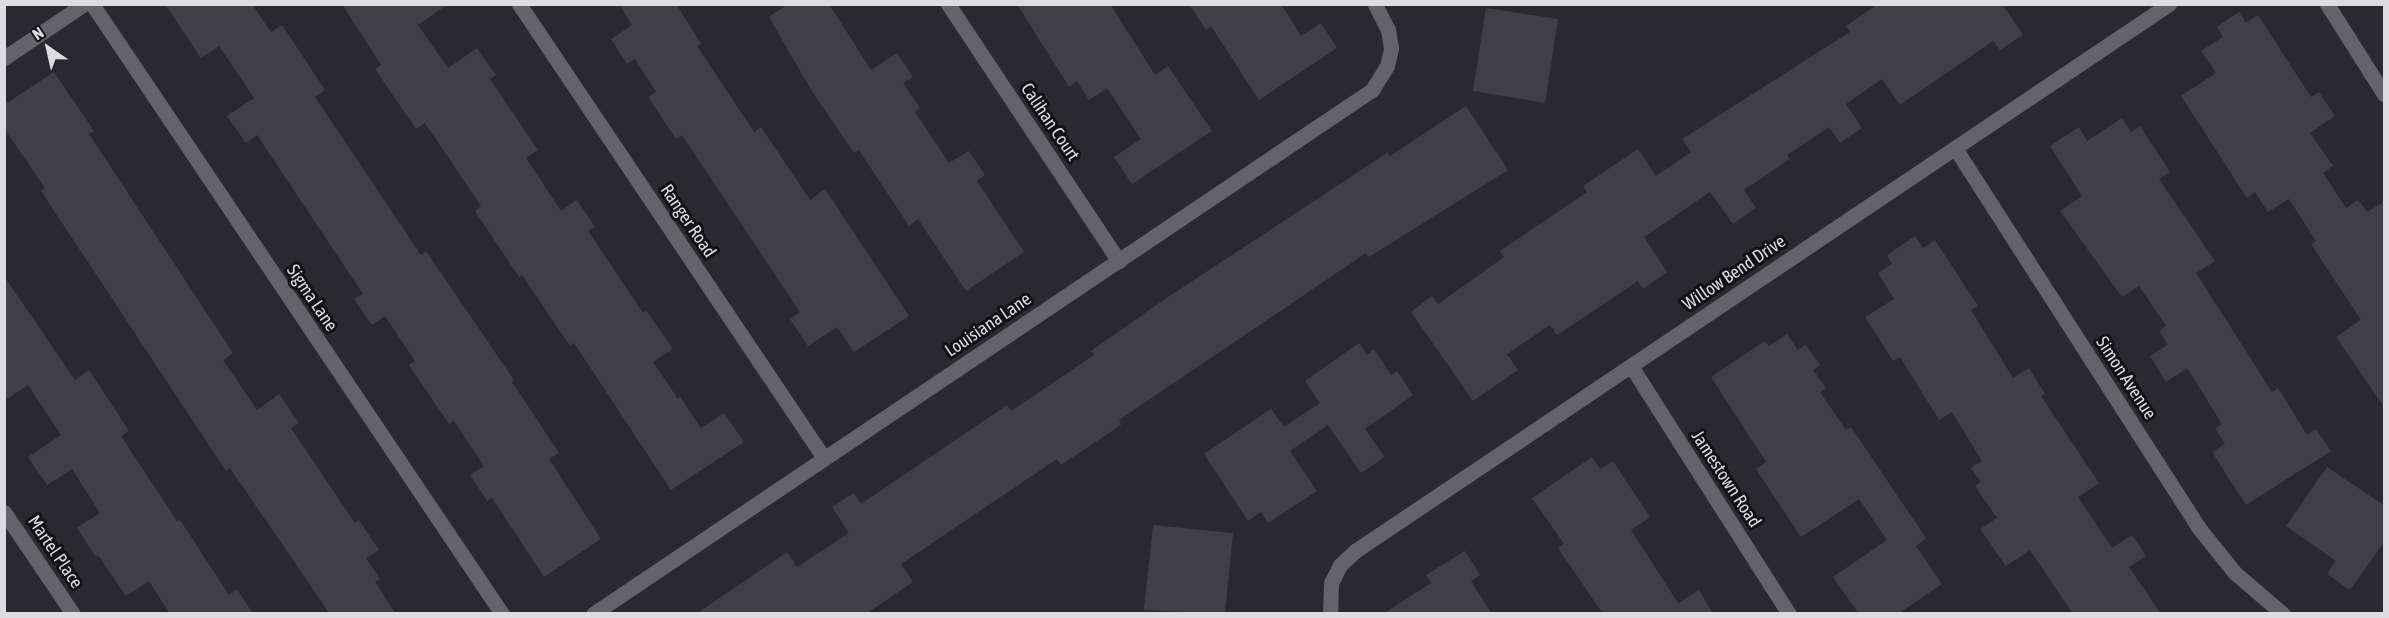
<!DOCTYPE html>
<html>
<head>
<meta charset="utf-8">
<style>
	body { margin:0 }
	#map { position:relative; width:2389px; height:618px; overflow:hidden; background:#2a2930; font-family:"Asap Condensed",sans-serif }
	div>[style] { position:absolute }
	.building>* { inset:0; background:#403f47 }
	.minor>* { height:15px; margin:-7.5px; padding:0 7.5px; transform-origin:7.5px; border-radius:7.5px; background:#64636c }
	.tertiary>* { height:15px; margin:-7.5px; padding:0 7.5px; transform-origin:7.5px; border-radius:7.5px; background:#64636c }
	span { translate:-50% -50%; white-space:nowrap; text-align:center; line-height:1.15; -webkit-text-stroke:6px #121215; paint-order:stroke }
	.street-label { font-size:18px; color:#dcdbe0 }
	.frame { position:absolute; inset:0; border:6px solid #dcdbe0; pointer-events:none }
	.north { position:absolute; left:18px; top:18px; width:60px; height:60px; -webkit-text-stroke:4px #121215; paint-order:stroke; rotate:326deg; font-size:16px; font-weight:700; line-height:24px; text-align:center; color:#dcdbe0 }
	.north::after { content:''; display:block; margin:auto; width:21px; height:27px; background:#dcdbe0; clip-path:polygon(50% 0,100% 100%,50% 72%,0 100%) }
</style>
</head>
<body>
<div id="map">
	<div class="building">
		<div style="clip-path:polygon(165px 4px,252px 4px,271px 32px,282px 25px,325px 90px,315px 97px,421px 255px,426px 251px,514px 380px,512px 382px,559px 453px,549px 459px,601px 539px,544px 577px,492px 498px,487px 501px,470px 475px,484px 466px,454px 421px,449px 424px,409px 365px,415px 361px,385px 316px,372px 325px,354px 299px,363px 294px,257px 135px,246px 143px,227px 116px,254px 98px,219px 46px,201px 58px)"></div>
		<div style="clip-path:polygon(342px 4px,448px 4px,418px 25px,448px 68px,477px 48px,496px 75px,490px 79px,538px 150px,526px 158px,561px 211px,577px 200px,595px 227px,588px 231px,643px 313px,646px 310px,673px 349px,653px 362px,678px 399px,680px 397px,701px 428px,724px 413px,744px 442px,671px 490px,574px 343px,570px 346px,522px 275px,519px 277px,475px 211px,481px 206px,425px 123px,416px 129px,375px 69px,381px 65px)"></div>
		<div style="clip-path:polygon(619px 4px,676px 4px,701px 44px,697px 46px,754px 132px,761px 127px,810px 200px,825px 189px,909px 316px,854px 352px,837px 327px,808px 346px,790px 319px,800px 312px,682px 135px,676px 139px,648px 97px,656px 92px,635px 59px,627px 64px,611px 39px,632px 25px)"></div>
		<div style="clip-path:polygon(788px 4px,829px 4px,871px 70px,897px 53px,913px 77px,903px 83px,920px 108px,915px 112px,949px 163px,969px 151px,985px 175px,977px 181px,1024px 252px,966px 291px,918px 219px,909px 226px,859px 150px,854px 153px,813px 93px,769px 17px)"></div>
		<div style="clip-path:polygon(1017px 4px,1110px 4px,1155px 75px,1168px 66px,1212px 131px,1132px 184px,1114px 157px,1141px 139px,1107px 88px,1089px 100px,1077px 81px,1069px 87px)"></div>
		<div style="clip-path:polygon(1189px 4px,1281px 4px,1301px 36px,1321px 23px,1337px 48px,1259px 100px,1211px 26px,1206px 30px)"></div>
		<div style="clip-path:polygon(1878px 4px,2002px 4px,2023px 35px,2000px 50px,1993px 41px,1900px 105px,1882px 79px,1846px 104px,1862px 128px,1840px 143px,1829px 127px,1787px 155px,1790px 159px,1744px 190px,1756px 208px,1733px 224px,1710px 192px,1644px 237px,1667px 272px,1643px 289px,1638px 281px,1557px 335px,1550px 325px,1507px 354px,1518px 370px,1473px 401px,1411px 312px,1432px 296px,1438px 304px,1504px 257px,1500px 251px,1587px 192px,1583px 186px,1638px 149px,1656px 176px,1691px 152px,1682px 139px,1850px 32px,1846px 26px)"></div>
		<div style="clip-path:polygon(1486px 8px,1558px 19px,1545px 103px,1473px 91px)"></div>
		<div style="clip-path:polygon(2239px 12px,2246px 23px,2258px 15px,2311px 97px,2319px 92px,2335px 116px,2310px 133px,2333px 166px,2323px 173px,2346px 208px,2358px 200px,2367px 212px,2385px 201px,2385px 408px,2336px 337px,2361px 320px,2311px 244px,2316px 241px,2289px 199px,2268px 212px,2255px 192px,2247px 198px,2181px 96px,2216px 73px,2201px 51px,2223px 37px,2217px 27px)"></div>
		<div style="clip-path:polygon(54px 72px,94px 131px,89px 134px,233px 353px,223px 360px,257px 410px,279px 394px,299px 423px,291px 428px,355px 523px,359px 520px,379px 550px,366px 558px,380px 579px,375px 582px,396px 614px,330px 614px,230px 468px,226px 471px,41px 191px,45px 188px,4px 128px,4px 105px)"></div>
		<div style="clip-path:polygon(1466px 106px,1508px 170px,1369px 257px,1366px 253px,1119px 420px,1121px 425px,1061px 465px,1057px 459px,901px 564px,913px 582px,866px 614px,696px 614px,787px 552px,797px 567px,849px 533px,832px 507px,854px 493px,861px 504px,1007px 405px,1011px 411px,1094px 355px,1091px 351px,1162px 301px,1387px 153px,1390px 156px)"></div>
		<div style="clip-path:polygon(2122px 118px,2131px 132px,2140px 126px,2170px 172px,2159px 179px,2215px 261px,2196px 273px,2272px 392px,2278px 388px,2307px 435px,2316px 429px,2331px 451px,2246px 505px,2212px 452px,2225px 444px,2215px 428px,2222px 424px,2187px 368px,2166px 382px,2150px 356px,2168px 345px,2159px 331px,2166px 326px,2139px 286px,2122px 297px,2060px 211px,2082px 196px,2050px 146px,2079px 127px,2087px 141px)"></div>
		<div style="clip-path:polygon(1915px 236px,1923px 248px,1935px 240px,1978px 306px,1971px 310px,2013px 378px,2029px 368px,2045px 394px,2041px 396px,2099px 483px,2078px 497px,2112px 548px,2132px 535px,2146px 556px,2129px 567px,2161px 614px,2073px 614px,2030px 550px,2006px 566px,1980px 529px,1997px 518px,1975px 486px,1981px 482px,1971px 468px,1982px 461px,1952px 412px,1939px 420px,1900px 357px,1893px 361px,1865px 317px,1894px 299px,1878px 273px,1892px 264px,1887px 255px)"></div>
		<div style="clip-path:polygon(4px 276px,75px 380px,89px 370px,129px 431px,121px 436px,177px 521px,180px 520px,229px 595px,237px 589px,253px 614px,170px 614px,149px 581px,126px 596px,98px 555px,96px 557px,77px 528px,100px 513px,72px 469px,47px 485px,28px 457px,61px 435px,28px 385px,4px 401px)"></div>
		<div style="clip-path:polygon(1787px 334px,1798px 350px,1806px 345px,1820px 365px,1813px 370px,1826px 388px,1820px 392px,1846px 430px,1851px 427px,1926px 538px,1916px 546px,1942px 584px,1898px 614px,1859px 614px,1833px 577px,1887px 540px,1859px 499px,1801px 537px,1756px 469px,1766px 462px,1711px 377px,1765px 341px,1769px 346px)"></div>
		<div style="clip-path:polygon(1359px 343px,1367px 355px,1374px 349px,1391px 375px,1397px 371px,1413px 395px,1365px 429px,1385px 457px,1361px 473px,1328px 425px,1290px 451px,1317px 491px,1268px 523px,1261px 512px,1248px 521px,1204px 454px,1271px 409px,1284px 427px,1320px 403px,1305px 381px)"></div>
		<div style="clip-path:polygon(1592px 457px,1600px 469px,1613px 461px,1650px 517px,1631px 530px,1678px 603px,1699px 590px,1713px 614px,1603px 614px,1558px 548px,1564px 544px,1532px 498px)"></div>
		<div style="clip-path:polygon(2327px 467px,2385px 506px,2385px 541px,2350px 590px,2327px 574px,2336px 561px,2286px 526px)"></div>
		<div style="clip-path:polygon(1153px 525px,1233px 533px,1225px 614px,1144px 610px)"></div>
		<div style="clip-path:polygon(1465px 551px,1480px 575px,1471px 581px,1492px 614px,1383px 614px,1431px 583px,1426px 575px)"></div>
	</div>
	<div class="minor">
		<div style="left:92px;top:4px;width:735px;rotate:56.09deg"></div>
		<div style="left:519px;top:4px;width:547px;rotate:56.11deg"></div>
		<div style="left:948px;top:4px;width:309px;rotate:56.4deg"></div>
		<div style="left:2327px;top:4px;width:107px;rotate:57.7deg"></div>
		<div style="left:1955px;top:148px;width:450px;rotate:57.3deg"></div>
		<div style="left:2198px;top:527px;width:59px;rotate:51.2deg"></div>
		<div style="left:2235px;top:573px;width:63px;rotate:40.5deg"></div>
		<div style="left:1631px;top:366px;width:294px;rotate:57.5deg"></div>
		<div style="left:4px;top:512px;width:123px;rotate:55.9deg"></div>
		<div style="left:593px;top:614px;width:939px;rotate:-33.93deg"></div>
		<div style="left:1372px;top:90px;width:28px;rotate:-58deg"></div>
		<div style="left:1387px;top:66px;width:18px;rotate:-77deg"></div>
		<div style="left:1391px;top:48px;width:18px;rotate:-99deg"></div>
		<div style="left:1388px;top:30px;width:29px;rotate:-117deg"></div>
		<div style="left:1330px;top:614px;width:31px;rotate:-88deg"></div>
		<div style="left:1331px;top:583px;width:20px;rotate:-63deg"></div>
		<div style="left:1340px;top:565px;width:21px;rotate:-43deg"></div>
		<div style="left:1355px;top:551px;width:981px;rotate:-33.9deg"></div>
	</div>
	<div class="tertiary">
		<div style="left:4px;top:58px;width:97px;rotate:-34deg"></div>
	</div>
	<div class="street-label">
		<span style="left:1050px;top:122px;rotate:56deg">Calihan Court</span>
		<span style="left:688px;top:221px;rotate:56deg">Ranger Road</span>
		<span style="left:1734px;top:273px;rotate:-34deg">Willow Bend Drive</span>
		<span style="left:312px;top:298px;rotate:56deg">Sigma Lane</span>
		<span style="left:988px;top:325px;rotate:-34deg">Louisiana Lane</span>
		<span style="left:2126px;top:378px;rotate:57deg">Simon Avenue</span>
		<span style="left:1726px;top:479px;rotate:57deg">Jamestown Road</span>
		<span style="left:55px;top:552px;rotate:56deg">Martel Place</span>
	</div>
	<div class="frame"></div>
	<div class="north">N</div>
</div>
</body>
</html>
